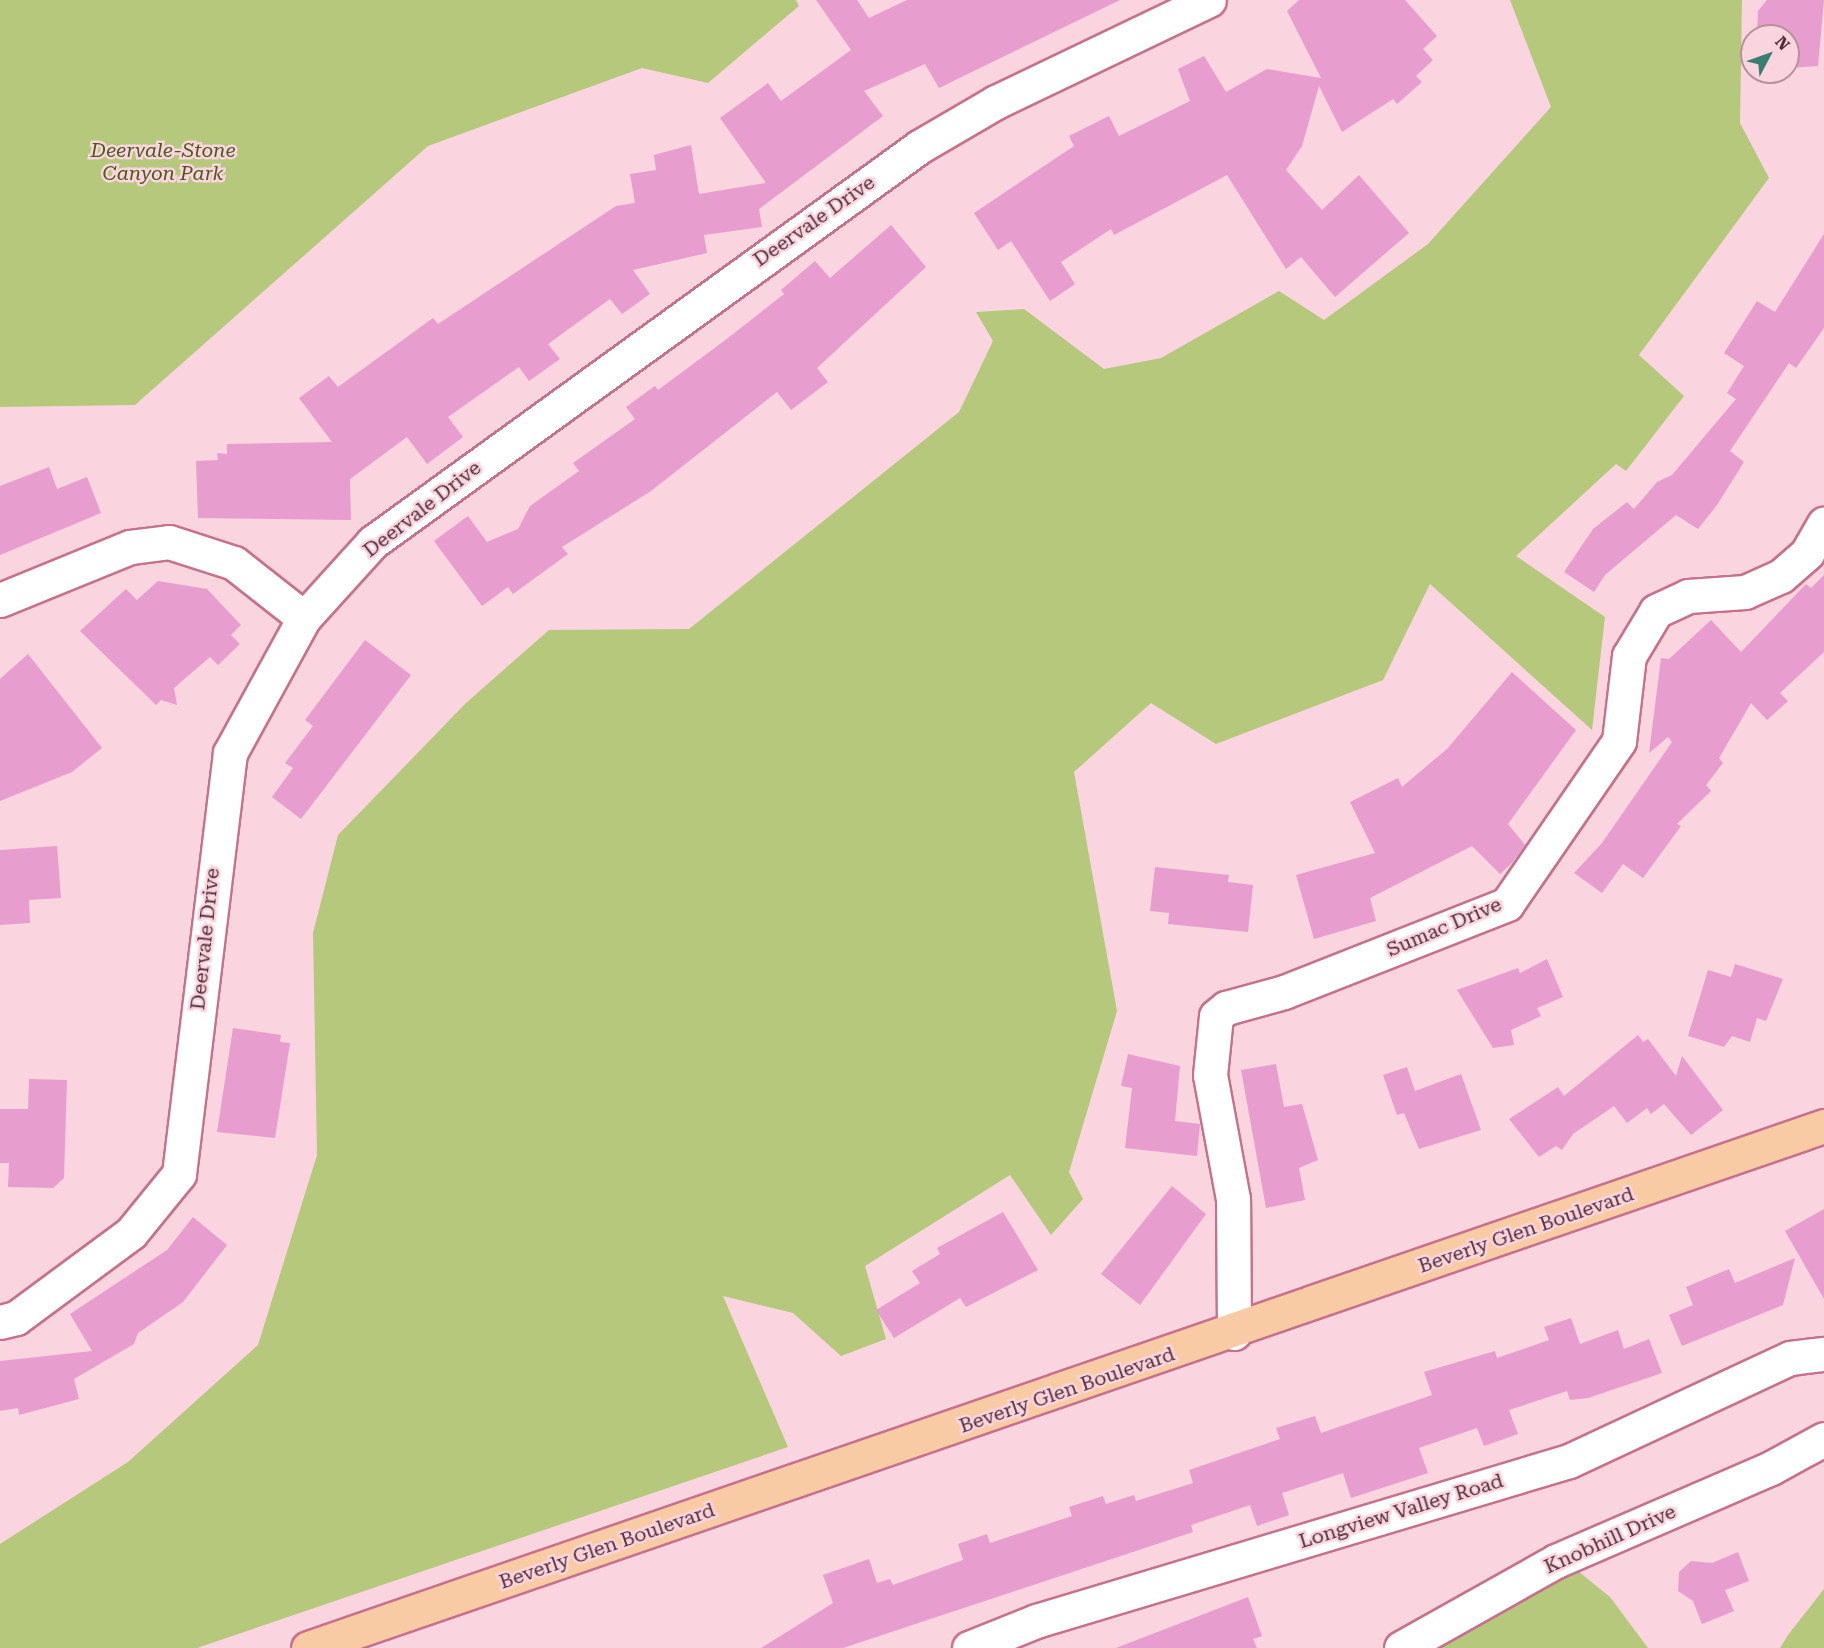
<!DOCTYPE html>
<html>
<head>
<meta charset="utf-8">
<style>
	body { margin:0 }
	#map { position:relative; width:1824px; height:1648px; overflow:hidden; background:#fad5df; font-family:"Roboto Serif",serif }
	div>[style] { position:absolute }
	.green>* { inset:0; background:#b5c87c }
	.building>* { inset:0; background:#e89dcf }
	.roads { filter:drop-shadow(2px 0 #c5728c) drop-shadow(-2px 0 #c5728c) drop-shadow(0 2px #c5728c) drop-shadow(0 -2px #c5728c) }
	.minor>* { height:33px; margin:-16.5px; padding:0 16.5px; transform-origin:16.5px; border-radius:16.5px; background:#fff }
	.major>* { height:33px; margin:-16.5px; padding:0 16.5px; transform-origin:16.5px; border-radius:16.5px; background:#f8cba4 }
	span { translate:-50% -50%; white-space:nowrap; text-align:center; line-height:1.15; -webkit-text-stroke:5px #fad5df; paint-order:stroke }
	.park-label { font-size:20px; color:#4c5917; font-style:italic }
	.street-label { font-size:20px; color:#502d38 }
	.north { position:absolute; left:1740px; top:24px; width:60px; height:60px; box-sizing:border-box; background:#fad5df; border:2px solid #b6929c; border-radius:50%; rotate:49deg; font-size:16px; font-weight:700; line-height:24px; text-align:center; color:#502d38 }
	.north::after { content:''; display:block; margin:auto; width:21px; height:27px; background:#3a7e72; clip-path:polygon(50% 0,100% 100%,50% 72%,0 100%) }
</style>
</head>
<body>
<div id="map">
	<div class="green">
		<div style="clip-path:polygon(0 0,796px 0,799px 6px,708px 83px,642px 68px,428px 146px,135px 405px,0 407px)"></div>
		<div style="clip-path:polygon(1510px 0,1742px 0,1740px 123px,1769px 178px,1639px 355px,1684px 396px,1626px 471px,1616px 464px,1516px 556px,1605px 617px,1592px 730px,1430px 584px,1383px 680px,1216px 744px,1151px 703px,1074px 772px,1117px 1011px,1069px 1172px,1083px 1199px,1051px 1235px,1010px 1175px,865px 1266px,886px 1339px,841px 1356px,793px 1313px,723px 1296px,788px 1447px,197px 1648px,0 1648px,0 1544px,128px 1462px,258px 1345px,317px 1155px,313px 933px,338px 835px,466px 703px,549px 630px,689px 629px,959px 412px,993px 341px,976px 312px,1024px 309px,1104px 369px,1161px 358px,1279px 291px,1324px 320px,1428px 244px,1551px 107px)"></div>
		<div style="clip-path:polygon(1568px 1563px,1610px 1597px,1648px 1648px,1417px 1648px)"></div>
		<div style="clip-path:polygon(1824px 1589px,1824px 1648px,1780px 1648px,1788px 1635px)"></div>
	</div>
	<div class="building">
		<div style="clip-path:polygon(816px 0,857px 0,869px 18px,907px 0,1120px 0,939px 88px,925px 64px,864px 91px,883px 116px,759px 209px,762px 227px,704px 235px,707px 253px,633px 270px,650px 294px,622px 314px,610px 299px,548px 344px,560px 359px,529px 381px,519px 367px,448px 417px,463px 437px,427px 464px,407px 437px,350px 479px,351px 520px,198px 518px,196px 461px,218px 460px,217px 453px,227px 454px,227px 444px,332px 442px,299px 398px,329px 376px,338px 387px,433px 318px,438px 324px,616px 206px,635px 203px,630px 174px,656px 170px,654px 155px,691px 145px,699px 194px,766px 183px,720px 118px,768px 83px,781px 101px,851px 50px)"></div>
		<div style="clip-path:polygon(1299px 0,1405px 0,1437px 36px,1423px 49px,1433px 60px,1416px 76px,1422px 82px,1397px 104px,1393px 99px,1342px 132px,1319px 86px,1302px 146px,1286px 170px,1322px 210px,1359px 175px,1409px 233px,1335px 297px,1301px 257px,1286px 269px,1227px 175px,1114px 235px,1111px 229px,1061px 262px,1075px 284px,1050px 301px,1011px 241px,998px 250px,974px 213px,1074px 146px,1069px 136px,1109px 116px,1119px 136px,1190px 101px,1178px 69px,1204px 56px,1226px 92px,1267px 69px,1321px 78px,1287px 11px)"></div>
		<div style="clip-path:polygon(1767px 0,1824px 0,1818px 66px,1788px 68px,1788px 36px,1757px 36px,1758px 11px)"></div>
		<div style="clip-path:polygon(891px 225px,926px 267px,817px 368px,828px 382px,791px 410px,777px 392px,651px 491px,562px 547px,568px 554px,513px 594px,508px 587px,482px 606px,434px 541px,468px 516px,487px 542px,518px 529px,530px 506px,579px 471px,573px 463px,635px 419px,626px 407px,655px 386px,658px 390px,724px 341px,784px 294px,781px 290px,815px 261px,830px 278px)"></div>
		<div style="clip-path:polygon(1824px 234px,1824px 328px,1796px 368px,1789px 363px,1730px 451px,1744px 462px,1717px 505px,1698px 529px,1676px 515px,1605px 575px,1594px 592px,1564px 572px,1593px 529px,1627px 502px,1634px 509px,1657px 482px,1672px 475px,1736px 399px,1727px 393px,1744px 366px,1724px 353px,1757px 301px,1775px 312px)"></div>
		<div style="clip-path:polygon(49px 467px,57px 489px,87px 477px,101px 513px,0 555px,0 486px)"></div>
		<div style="clip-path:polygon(1824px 575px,1824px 652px,1780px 693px,1788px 701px,1767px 720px,1751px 703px,1719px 758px,1723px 763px,1706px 785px,1711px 791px,1677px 824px,1681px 826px,1643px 878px,1623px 864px,1602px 893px,1574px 873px,1602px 843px,1672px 742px,1668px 737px,1649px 753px,1661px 658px,1669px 659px,1711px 620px,1741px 652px,1806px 584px,1811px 588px)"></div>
		<div style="clip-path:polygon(158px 581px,207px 589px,241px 625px,231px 635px,240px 644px,218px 665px,210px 657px,174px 688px,177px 705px,161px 700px,156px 705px,80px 631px,126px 589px,137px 600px)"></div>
		<div style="clip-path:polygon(365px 640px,411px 675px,301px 819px,272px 797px,293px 768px,285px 763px,313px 726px,305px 720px)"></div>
		<div style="clip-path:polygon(28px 654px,102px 748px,72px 772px,0 801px,0 679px)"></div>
		<div style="clip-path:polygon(1512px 672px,1576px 730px,1508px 824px,1525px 845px,1512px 863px,1500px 874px,1472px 846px,1370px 898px,1376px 921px,1314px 939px,1296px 875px,1375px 853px,1350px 802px,1398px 778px,1402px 787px,1448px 748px)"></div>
		<div style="clip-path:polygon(57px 846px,61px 898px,29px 900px,30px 923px,0 925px,0 850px)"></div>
		<div style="clip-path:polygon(1155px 867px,1229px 875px,1228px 882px,1253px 885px,1248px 932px,1168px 924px,1169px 913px,1150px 911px)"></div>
		<div style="clip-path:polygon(1547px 959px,1563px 997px,1537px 1008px,1541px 1016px,1511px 1030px,1514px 1045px,1493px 1048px,1457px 990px,1518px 968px,1520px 973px)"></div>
		<div style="clip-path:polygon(1735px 964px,1783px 979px,1766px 1021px,1757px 1018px,1750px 1042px,1732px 1036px,1724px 1047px,1688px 1036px,1708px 970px,1731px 977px)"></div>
		<div style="clip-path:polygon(233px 1028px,281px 1035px,280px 1042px,290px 1043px,275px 1138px,217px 1132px)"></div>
		<div style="clip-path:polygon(1638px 1035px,1643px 1042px,1648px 1039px,1676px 1076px,1682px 1056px,1723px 1110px,1691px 1135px,1664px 1104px,1651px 1114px,1647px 1108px,1627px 1123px,1614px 1106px,1573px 1134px,1562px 1150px,1556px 1146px,1539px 1157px,1509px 1119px,1558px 1087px,1564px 1096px)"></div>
		<div style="clip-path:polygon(1128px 1054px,1180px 1066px,1175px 1121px,1200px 1124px,1197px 1156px,1125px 1148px,1132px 1088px,1121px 1086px)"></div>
		<div style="clip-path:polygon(1276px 1064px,1284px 1107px,1302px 1104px,1318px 1160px,1299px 1168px,1305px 1200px,1266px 1208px,1241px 1070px)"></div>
		<div style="clip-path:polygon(1407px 1067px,1415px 1091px,1461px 1074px,1481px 1130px,1419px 1149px,1404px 1113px,1397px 1115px,1383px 1075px)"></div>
		<div style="clip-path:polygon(29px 1079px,67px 1080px,64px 1178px,53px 1188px,8px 1187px,9px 1163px,0 1163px,0 1109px,28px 1109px)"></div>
		<div style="clip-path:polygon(1172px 1186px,1206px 1214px,1140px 1305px,1101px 1274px)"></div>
		<div style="clip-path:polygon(1824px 1209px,1824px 1299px,1785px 1231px)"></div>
		<div style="clip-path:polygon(1003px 1212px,1038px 1270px,966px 1307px,960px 1298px,894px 1338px,876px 1310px,920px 1283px,912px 1271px,940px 1254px,937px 1248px)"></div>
		<div style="clip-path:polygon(193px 1217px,227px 1245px,183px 1302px,138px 1333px,134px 1344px,74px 1379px,79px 1399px,19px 1415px,18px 1408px,0 1411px,0 1361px,92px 1351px,70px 1314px,167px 1250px)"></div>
		<div style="clip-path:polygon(1795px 1258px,1783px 1305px,1682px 1346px,1669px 1315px,1693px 1305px,1686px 1287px,1729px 1269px,1735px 1283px)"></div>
		<div style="clip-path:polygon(1571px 1318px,1580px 1344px,1618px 1330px,1624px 1349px,1649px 1339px,1662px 1373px,1588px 1398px,1570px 1400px,1567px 1391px,1509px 1410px,1518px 1434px,1484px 1446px,1477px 1428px,1419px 1448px,1428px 1473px,1351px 1498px,1343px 1473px,1282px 1493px,1289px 1515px,1257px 1526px,1250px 1505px,1191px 1525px,1193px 1532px,843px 1648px,761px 1648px,833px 1603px,823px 1575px,869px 1559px,877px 1583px,890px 1579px,893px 1585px,963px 1560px,958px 1544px,987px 1534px,990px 1543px,1072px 1516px,1069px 1507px,1103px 1496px,1106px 1504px,1134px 1495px,1136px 1501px,1193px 1483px,1189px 1470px,1280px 1439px,1276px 1428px,1315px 1416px,1321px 1433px,1432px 1395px,1424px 1372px,1495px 1351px,1497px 1358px,1549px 1340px,1544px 1327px)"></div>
		<div style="clip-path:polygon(1738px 1552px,1749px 1581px,1725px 1590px,1734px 1611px,1702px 1624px,1693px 1601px,1678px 1591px,1679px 1572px,1691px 1561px,1712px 1563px)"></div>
		<div style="clip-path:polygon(1248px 1597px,1262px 1636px,1253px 1639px,1257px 1648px,1116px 1648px)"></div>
	</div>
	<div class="roads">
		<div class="minor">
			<div style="left:0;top:600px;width:140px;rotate:-22.2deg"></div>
			<div style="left:130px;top:547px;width:39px;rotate:-7deg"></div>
			<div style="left:169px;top:542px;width:68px;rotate:17.9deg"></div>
			<div style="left:234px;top:563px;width:89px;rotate:38.2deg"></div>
			<div style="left:0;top:1322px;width:16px;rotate:-14deg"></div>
			<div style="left:16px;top:1318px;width:143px;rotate:-36.5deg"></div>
			<div style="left:131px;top:1233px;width:76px;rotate:-50.9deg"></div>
			<div style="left:179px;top:1174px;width:424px;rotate:-83.1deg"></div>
			<div style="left:230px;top:753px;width:154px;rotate:-61.3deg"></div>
			<div style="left:304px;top:618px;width:103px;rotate:-47.8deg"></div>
			<div style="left:373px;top:542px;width:674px;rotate:-35.88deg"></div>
			<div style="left:919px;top:147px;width:89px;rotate:-30.3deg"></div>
			<div style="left:996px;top:102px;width:236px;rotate:-25.6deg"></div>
			<div style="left:1234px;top:1333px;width:134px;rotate:-90.4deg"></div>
			<div style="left:1233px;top:1199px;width:126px;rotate:-100.5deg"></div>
			<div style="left:1210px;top:1075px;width:59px;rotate:-84.2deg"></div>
			<div style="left:1216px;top:1016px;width:13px;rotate:-39deg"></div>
			<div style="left:1226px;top:1008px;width:60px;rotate:-15.4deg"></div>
			<div style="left:1284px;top:992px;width:240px;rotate:-21.5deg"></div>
			<div style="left:1507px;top:904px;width:198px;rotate:-55.5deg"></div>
			<div style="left:1619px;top:741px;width:86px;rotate:-83.3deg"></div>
			<div style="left:1629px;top:656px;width:52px;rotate:-59deg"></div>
			<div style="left:1656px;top:611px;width:35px;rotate:-25deg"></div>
			<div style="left:1688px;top:596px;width:57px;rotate:-4deg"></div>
			<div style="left:1745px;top:592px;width:39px;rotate:-24deg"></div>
			<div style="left:1781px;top:576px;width:35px;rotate:-41deg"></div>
			<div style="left:1807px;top:553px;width:34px;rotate:-60deg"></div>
			<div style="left:969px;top:1648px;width:72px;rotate:-21.9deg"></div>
			<div style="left:1036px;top:1621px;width:556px;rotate:-16.71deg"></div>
			<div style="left:1569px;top:1461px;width:244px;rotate:-25deg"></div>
			<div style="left:1790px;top:1358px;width:34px;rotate:-7deg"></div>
			<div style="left:1401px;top:1648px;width:178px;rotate:-29.3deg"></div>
			<div style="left:1556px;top:1561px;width:234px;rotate:-23.4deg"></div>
			<div style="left:1771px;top:1468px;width:60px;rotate:-28.7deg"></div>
		</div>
		<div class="major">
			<div style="left:308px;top:1648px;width:1603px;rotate:-19deg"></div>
		</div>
	</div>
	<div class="park-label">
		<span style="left:163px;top:162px">Deervale-Stone<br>Canyon Park</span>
	</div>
	<div class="street-label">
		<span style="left:814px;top:221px;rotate:-35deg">Deervale Drive</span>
		<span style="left:422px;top:509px;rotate:-38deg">Deervale Drive</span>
		<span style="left:1444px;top:927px;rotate:-23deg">Sumac Drive</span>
		<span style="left:205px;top:939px;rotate:-84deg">Deervale Drive</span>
		<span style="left:1526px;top:1230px;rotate:-19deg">Beverly Glen Boulevard</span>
		<span style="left:1067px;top:1390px;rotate:-19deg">Beverly Glen Boulevard</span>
		<span style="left:1401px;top:1511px;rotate:-17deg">Longview Valley Road</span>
		<span style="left:1610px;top:1539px;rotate:-24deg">Knobhill Drive</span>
		<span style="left:607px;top:1546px;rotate:-19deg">Beverly Glen Boulevard</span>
	</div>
	<div class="north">N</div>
</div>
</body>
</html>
